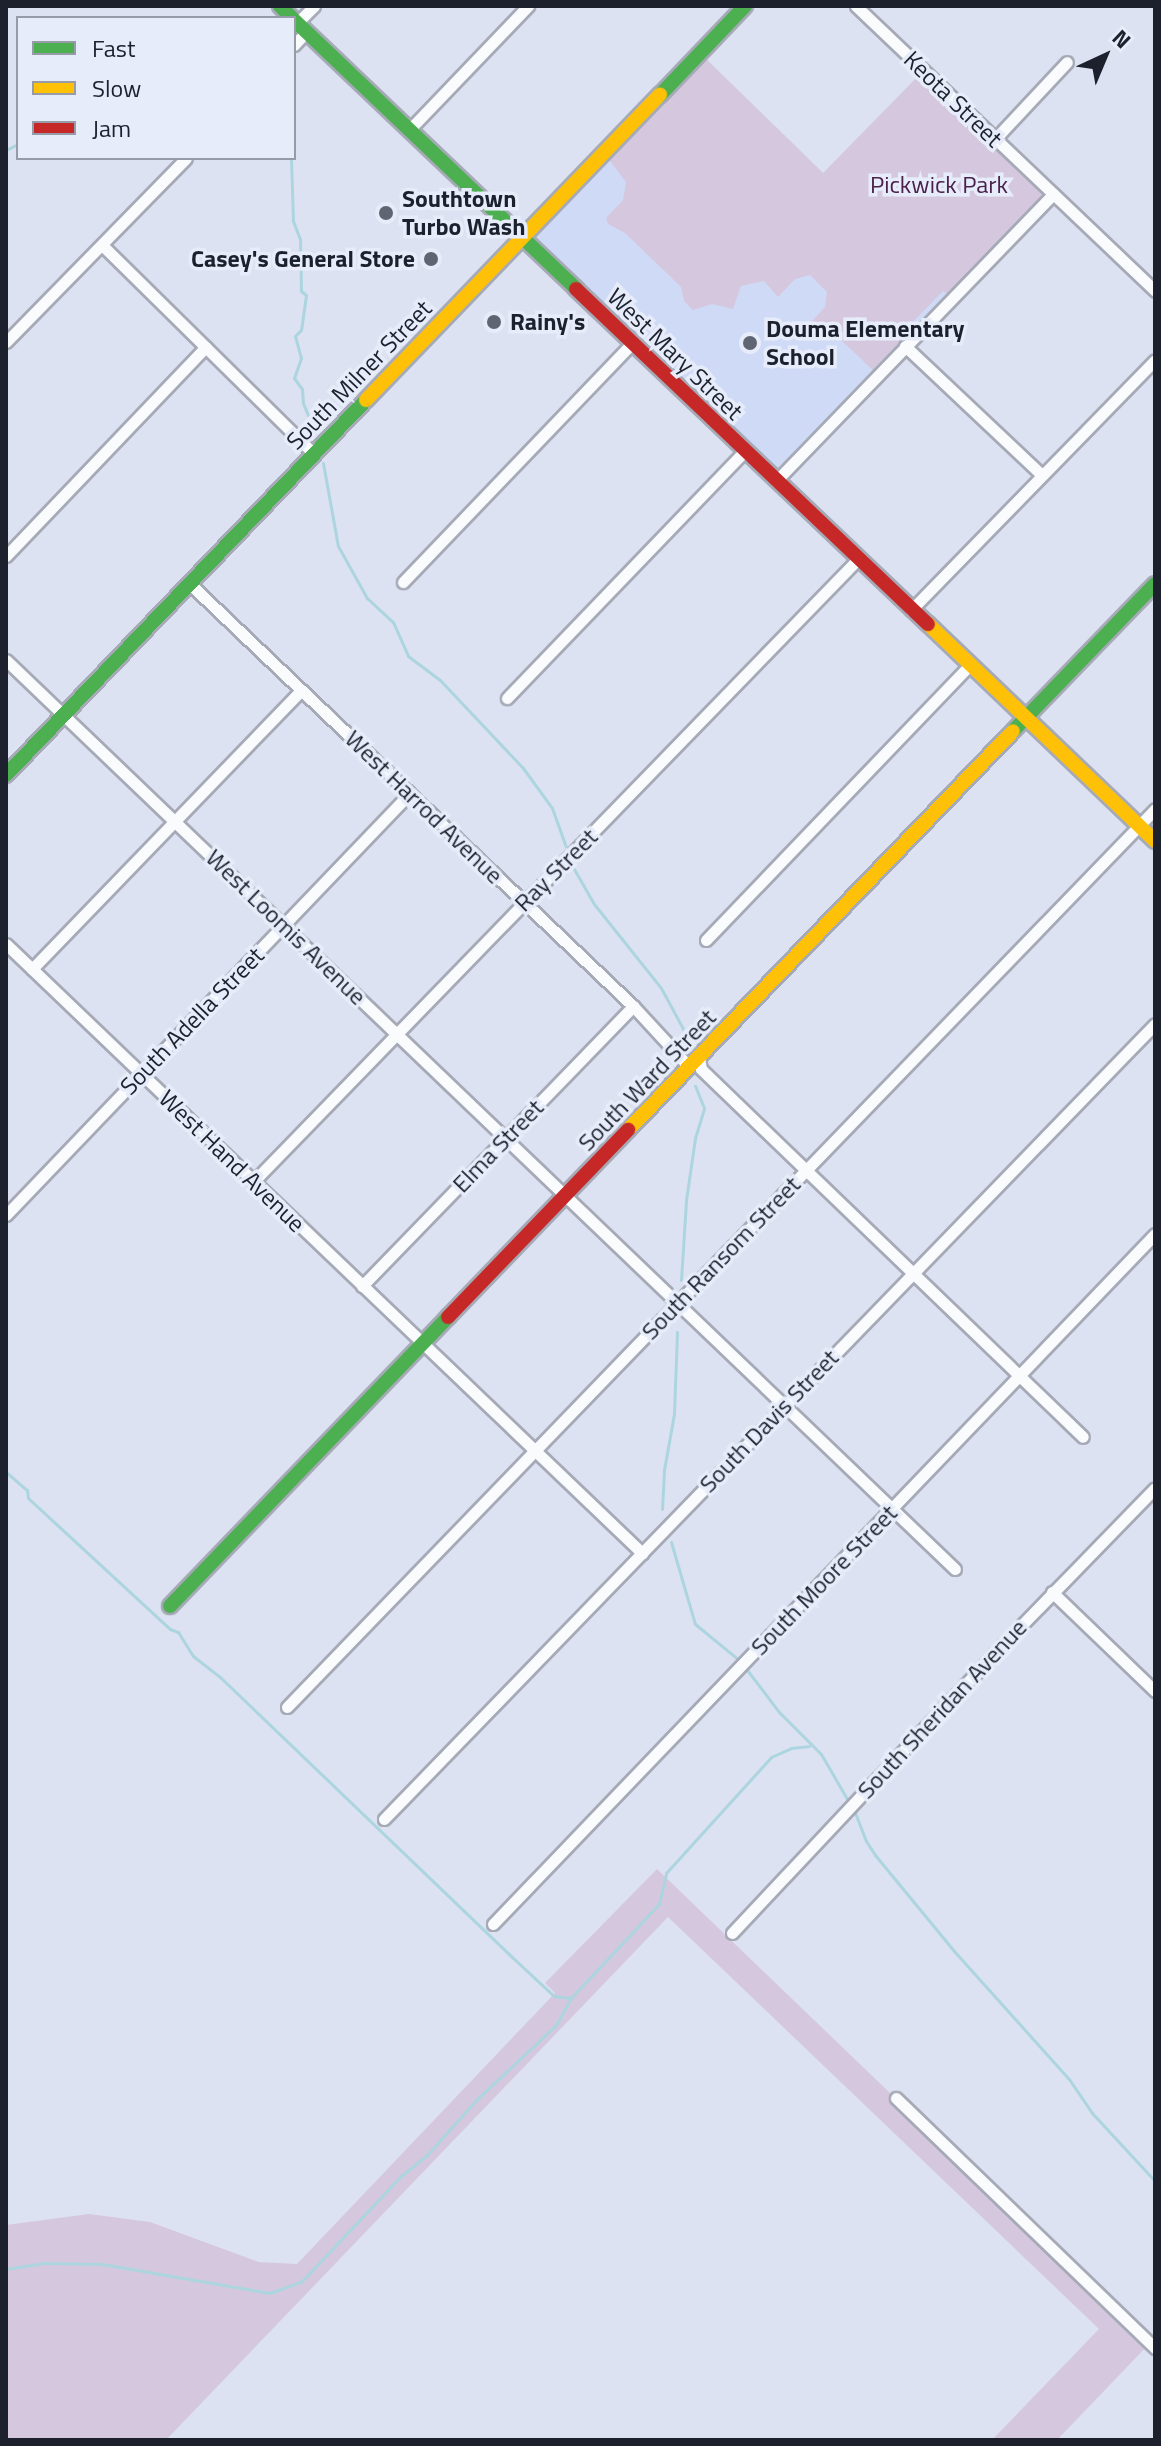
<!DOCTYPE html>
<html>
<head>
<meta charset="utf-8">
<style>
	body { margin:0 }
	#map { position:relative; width:1161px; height:2446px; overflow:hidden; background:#dce2f1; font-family:"Titillium Web",sans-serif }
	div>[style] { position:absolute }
	.built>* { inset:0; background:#cfdaf7 }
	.green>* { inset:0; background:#d5c8de }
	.stream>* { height:3px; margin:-1.5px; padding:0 1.5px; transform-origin:1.5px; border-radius:1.5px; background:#acd5e0 }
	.roads { filter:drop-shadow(2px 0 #a6aab7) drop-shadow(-2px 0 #a6aab7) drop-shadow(0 2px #a6aab7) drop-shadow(0 -2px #a6aab7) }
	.street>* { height:11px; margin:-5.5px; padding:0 5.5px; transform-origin:5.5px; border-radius:5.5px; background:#fafbfd }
	.fast>* { height:14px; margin:-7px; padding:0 7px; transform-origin:7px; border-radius:7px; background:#4caf50 }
	.slow>* { height:14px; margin:-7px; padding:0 7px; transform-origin:7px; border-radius:7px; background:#ffc107 }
	.jam>* { height:14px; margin:-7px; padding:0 7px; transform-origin:7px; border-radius:7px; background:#c62828 }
	.dots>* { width:22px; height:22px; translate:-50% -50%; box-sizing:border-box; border:4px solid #e6ecf9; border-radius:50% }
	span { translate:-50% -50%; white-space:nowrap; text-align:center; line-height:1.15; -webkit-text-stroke:7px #e6ecf9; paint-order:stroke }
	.street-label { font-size:24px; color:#1c212d }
	.park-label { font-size:24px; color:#4b214b }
	.poi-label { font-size:24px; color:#1c212d; font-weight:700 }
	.left { translate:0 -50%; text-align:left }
	.right { translate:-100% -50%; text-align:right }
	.frame { position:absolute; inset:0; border:8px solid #1c212d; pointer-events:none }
	.legend { position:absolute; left:16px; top:16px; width:280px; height:144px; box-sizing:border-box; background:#e6ecf9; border:2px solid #959ba7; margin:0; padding:10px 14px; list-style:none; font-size:24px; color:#1c212d }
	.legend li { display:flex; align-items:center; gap:16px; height:40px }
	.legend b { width:40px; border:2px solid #959ba7 }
	.north { position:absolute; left:1065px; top:16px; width:80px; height:80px; -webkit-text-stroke:6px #e6ecf9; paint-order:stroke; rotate:44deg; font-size:22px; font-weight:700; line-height:32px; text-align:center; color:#1c212d }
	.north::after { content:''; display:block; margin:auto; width:28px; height:36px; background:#1c212d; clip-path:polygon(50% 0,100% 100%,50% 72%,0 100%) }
</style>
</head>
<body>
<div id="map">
	<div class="built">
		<div style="clip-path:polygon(700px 53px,952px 298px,776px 481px,522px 238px)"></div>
	</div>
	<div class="green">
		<div style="clip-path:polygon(700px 53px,823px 173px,924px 70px,1053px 194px,952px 298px,943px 291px,910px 325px,912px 339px,878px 375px,841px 340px,811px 322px,825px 307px,827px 292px,810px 275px,795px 279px,778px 297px,764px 281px,741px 286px,733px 309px,712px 304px,693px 310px,684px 301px,681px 287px,625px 233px,608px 224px,606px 218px,623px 200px,626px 182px,604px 153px)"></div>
		<div style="clip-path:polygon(657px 1869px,1150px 2343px,1057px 2440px,992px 2440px,1099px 2329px,668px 1917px,166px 2440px,6px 2440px,6px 2225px,89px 2214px,150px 2222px,259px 2262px,297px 2264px,555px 1993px,545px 1983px)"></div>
	</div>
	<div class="stream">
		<div style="left:6px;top:150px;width:13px;rotate:-27deg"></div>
		<div style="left:291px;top:158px;width:63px;rotate:88.2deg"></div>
		<div style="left:293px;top:221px;width:19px;rotate:69deg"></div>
		<div style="left:300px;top:239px;width:52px;rotate:88.9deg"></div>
		<div style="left:301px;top:291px;width:6px;rotate:39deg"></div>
		<div style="left:306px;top:295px;width:35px;rotate:98deg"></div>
		<div style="left:301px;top:330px;width:8px;rotate:135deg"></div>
		<div style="left:295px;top:336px;width:23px;rotate:75deg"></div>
		<div style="left:301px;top:358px;width:21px;rotate:109deg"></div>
		<div style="left:294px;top:378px;width:14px;rotate:54deg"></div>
		<div style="left:302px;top:389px;width:14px;rotate:86deg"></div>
		<div style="left:303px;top:403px;width:27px;rotate:68deg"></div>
		<div style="left:323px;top:463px;width:84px;rotate:79.8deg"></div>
		<div style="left:338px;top:546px;width:60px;rotate:60.9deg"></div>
		<div style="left:367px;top:598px;width:35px;rotate:43deg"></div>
		<div style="left:393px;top:622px;width:37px;rotate:66deg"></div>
		<div style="left:408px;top:656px;width:40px;rotate:37deg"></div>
		<div style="left:440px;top:680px;width:121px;rotate:46.7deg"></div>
		<div style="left:523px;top:768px;width:49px;rotate:54.1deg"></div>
		<div style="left:552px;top:808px;width:45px;rotate:70.3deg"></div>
		<div style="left:574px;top:869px;width:40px;rotate:60.3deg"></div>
		<div style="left:594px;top:904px;width:107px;rotate:51.4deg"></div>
		<div style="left:661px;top:988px;width:69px;rotate:61.6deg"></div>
		<div style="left:681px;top:1280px;width:80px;rotate:-86.4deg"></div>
		<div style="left:686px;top:1200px;width:63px;rotate:-81.7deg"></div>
		<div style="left:695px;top:1138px;width:31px;rotate:-73deg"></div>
		<div style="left:704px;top:1108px;width:24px;rotate:-112deg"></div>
		<div style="left:6px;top:1472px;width:28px;rotate:41deg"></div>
		<div style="left:27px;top:1490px;width:8px;rotate:83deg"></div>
		<div style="left:28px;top:1498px;width:193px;rotate:42.7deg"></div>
		<div style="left:170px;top:1629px;width:9px;rotate:21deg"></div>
		<div style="left:178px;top:1632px;width:28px;rotate:58deg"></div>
		<div style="left:193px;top:1656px;width:34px;rotate:38deg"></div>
		<div style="left:220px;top:1677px;width:405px;rotate:43.8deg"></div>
		<div style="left:512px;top:1957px;width:57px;rotate:42.9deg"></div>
		<div style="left:554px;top:1996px;width:17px;rotate:7deg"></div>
		<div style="left:662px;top:1509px;width:39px;rotate:-87deg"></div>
		<div style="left:664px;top:1470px;width:57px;rotate:-79.9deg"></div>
		<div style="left:674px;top:1414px;width:82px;rotate:-87.9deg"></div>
		<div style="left:671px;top:1542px;width:85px;rotate:73.7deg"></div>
		<div style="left:695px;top:1624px;width:57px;rotate:39.3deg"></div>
		<div style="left:744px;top:1666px;width:58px;rotate:52.7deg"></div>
		<div style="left:779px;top:1712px;width:59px;rotate:45deg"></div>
		<div style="left:821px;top:1754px;width:58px;rotate:59.9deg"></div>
		<div style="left:854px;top:1810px;width:33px;rotate:69deg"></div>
		<div style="left:866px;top:1841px;width:17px;rotate:57deg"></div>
		<div style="left:875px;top:1855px;width:124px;rotate:50.5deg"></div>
		<div style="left:954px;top:1951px;width:172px;rotate:48.1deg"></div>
		<div style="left:1069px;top:2079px;width:41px;rotate:55.9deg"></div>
		<div style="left:1092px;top:2113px;width:93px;rotate:47.2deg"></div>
		<div style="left:6px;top:2269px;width:38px;rotate:-9deg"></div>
		<div style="left:44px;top:2263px;width:58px;rotate:1deg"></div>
		<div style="left:102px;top:2264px;width:170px;rotate:9.8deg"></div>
		<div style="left:270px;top:2293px;width:33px;rotate:-20deg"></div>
		<div style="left:301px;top:2282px;width:146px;rotate:-46.7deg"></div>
		<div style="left:401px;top:2176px;width:33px;rotate:-39deg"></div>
		<div style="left:427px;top:2155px;width:75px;rotate:-48.2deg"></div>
		<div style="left:477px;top:2099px;width:108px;rotate:-43.1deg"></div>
		<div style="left:556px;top:2025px;width:31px;rotate:-61deg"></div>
		<div style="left:571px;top:1998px;width:129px;rotate:-46.9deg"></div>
		<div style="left:659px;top:1904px;width:32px;rotate:-77deg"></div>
		<div style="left:666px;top:1873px;width:156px;rotate:-47.8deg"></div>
		<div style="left:771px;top:1757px;width:22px;rotate:-24deg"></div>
		<div style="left:791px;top:1748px;width:18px;rotate:-6deg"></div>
	</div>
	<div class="roads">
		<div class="street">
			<div style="left:856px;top:6px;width:413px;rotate:43.6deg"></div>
			<div style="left:297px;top:23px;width:24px;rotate:-45deg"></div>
			<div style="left:294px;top:45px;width:18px;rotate:-47deg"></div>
			<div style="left:409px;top:130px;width:172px;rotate:-46.2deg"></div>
			<div style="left:995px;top:139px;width:105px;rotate:-46.9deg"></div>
			<div style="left:102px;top:245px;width:296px;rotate:44.6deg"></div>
			<div style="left:6px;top:342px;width:257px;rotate:-45.6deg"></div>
			<div style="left:905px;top:346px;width:188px;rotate:43.3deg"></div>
			<div style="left:776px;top:481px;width:399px;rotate:-46deg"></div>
			<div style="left:6px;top:556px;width:289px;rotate:-46.3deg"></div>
			<div style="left:403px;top:582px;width:331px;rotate:-46.2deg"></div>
			<div style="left:190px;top:584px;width:612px;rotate:43.61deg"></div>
			<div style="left:633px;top:1006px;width:83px;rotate:47.4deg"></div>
			<div style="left:911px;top:610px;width:349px;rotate:-45.7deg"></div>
			<div style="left:6px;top:660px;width:1314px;rotate:43.77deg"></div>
			<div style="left:507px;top:698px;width:343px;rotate:-46.1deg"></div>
			<div style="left:706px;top:940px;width:380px;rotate:-46.2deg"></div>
			<div style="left:6px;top:944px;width:881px;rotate:43.76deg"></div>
			<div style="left:32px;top:969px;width:388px;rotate:-46deg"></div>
			<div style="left:699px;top:1057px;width:12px;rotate:81deg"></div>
			<div style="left:701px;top:1069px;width:530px;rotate:43.93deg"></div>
			<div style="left:254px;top:1181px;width:867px;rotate:-45.84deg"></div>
			<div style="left:6px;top:1215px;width:584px;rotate:-46.25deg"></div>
			<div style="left:362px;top:1286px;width:390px;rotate:-45.9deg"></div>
			<div style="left:1052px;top:1592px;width:143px;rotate:43.9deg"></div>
			<div style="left:287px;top:1707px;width:1249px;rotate:-45.97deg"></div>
			<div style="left:384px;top:1819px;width:1107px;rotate:-45.88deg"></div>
			<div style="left:493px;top:1924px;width:956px;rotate:-46.19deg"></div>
			<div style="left:732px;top:1933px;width:412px;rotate:-46.8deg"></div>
			<div style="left:1014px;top:1633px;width:202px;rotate:-45.8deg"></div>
			<div style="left:896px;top:2098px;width:360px;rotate:44deg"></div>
		</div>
		<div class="fast">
			<div style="left:280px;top:6px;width:17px;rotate:45deg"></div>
			<div style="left:294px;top:20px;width:390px;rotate:43.6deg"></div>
			<div style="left:660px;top:95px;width:123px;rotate:-46.3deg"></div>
			<div style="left:1013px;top:731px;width:204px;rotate:-46deg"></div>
			<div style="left:6px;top:775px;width:520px;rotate:-46.17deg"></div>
			<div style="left:170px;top:1606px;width:401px;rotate:-46.1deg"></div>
		</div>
		<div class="slow">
			<div style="left:366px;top:400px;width:424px;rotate:-46.1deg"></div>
			<div style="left:928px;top:624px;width:314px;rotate:43.7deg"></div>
			<div style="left:628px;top:1130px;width:554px;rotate:-46.02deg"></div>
		</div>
		<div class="jam">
			<div style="left:576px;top:289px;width:486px;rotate:43.6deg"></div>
			<div style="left:448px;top:1317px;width:260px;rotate:-46.1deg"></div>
		</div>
	</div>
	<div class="dots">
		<div style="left:386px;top:213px;background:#5f6572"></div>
		<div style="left:431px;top:259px;background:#5f6572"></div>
		<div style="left:494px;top:322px;background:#5f6572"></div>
		<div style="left:750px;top:343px;background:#5f6572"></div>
	</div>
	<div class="street-label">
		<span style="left:953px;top:99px;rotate:44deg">Keota Street</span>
		<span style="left:675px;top:354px;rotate:44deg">West Mary Street</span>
		<span style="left:359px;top:375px;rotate:-46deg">South Milner Street</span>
		<span style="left:424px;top:807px;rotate:44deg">West Harrod Avenue</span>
		<span style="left:556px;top:870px;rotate:-45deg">Ray Street</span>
		<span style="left:286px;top:927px;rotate:44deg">West Loomis Avenue</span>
		<span style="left:192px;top:1021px;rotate:-46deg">South Adella Street</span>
		<span style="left:647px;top:1080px;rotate:-46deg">South Ward Street</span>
		<span style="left:498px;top:1146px;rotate:-46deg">Elma Street</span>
		<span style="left:232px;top:1161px;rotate:44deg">West Hand Avenue</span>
		<span style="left:721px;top:1258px;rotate:-46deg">South Ransom Street</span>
		<span style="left:769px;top:1421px;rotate:-46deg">South Davis Street</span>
		<span style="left:824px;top:1580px;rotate:-46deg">South Moore Street</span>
		<span style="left:942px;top:1709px;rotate:-47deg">South Sheridan Avenue</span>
	</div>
	<div class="park-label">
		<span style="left:939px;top:185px">Pickwick Park</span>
	</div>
	<div class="poi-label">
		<span class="left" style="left:402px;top:213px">Southtown<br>Turbo Wash</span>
		<span class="right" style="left:415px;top:259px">Casey's General Store</span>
		<span class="left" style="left:510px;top:322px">Rainy's</span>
		<span class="left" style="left:766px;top:343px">Douma Elementary<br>School</span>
	</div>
	<div class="frame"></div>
	<ul class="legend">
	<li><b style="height:10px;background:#4caf50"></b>Fast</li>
	<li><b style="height:10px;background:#ffc107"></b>Slow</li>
	<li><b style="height:10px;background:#c62828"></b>Jam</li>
	</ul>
	<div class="north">N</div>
</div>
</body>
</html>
